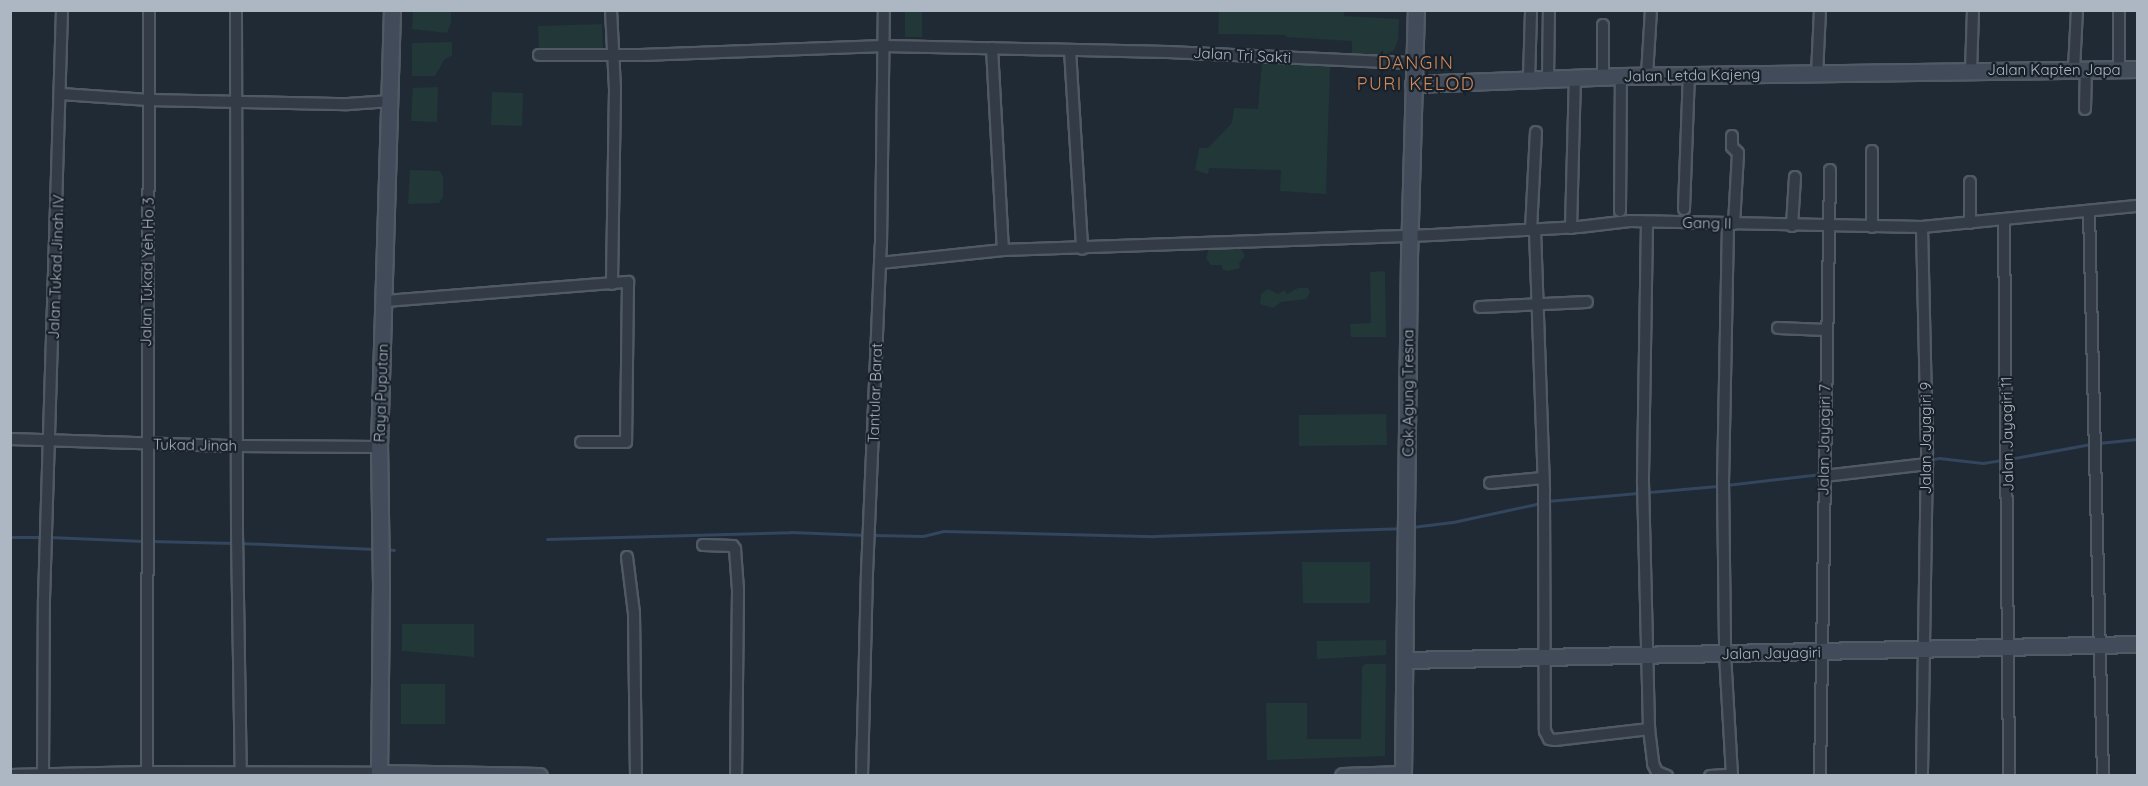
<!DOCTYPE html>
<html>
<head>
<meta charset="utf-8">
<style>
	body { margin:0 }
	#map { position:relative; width:2148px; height:786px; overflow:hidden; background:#1f2a35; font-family:Quicksand,sans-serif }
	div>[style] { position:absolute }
	.green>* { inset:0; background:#223737 }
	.stream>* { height:3px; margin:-1.5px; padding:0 1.5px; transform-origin:1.5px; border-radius:1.5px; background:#33465d }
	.roads { filter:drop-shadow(2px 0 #505964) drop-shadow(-2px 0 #505964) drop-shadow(0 2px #505964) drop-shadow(0 -2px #505964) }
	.street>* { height:10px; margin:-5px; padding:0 5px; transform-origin:5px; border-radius:5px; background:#333b46 }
	.secondary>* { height:15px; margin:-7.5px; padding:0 7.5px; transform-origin:7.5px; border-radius:7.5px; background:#414b59 }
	span { translate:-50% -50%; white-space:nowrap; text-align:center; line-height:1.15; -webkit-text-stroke:4.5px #18212a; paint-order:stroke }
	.street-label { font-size:15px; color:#adb6c3 }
	.quarter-label { font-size:18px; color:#d0895b; letter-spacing:1.5px }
	.frame { position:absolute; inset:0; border:12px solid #adb6c3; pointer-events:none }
</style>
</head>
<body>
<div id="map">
	<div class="green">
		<div style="clip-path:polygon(413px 11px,451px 11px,451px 22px,447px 33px,412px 29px)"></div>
		<div style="clip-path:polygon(905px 11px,922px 11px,922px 37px,905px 37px)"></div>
		<div style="clip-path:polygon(1344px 11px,1344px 16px,1399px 19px,1398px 40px,1394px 50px,1385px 55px,1352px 53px,1352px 41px,1286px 37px,1286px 35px,1218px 34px,1219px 11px)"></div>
		<div style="clip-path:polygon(602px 24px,603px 50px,539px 53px,538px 26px)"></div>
		<div style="clip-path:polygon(452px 42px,452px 55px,444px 60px,435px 76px,412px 76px,412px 43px)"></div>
		<div style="clip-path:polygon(1262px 63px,1330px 67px,1326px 194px,1280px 191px,1281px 170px,1209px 168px,1208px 174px,1195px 170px,1199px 148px,1208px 148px,1232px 123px,1234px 108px,1258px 109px)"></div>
		<div style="clip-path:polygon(438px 87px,437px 122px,411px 121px,413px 88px)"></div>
		<div style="clip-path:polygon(492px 92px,523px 93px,522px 126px,491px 125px)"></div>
		<div style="clip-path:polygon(410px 170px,440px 171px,443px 177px,443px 198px,439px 203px,408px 204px)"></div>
		<div style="clip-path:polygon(1210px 246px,1239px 246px,1245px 256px,1239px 263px,1240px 268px,1229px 271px,1223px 270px,1221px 265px,1211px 265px,1206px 258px)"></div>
		<div style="clip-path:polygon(1385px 271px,1386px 337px,1351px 337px,1350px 324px,1371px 323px,1370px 272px)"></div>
		<div style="clip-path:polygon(1298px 288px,1308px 288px,1310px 293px,1306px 299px,1281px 302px,1273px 308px,1260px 304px,1261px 294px,1268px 289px,1278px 294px,1285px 290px,1287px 294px)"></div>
		<div style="clip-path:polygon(1386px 414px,1387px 445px,1299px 446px,1299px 415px)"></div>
		<div style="clip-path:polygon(1302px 562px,1370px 562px,1370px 603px,1303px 603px)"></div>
		<div style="clip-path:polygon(402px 624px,474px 624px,474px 657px,402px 651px)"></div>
		<div style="clip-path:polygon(1386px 640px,1386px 655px,1317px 659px,1317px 641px)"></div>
		<div style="clip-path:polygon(1365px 664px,1386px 664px,1385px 756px,1267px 760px,1266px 703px,1307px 703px,1307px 739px,1361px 739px,1362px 667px)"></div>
		<div style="clip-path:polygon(401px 684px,445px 684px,445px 724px,401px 724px)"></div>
	</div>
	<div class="stream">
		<div style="left:2098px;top:443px;width:40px;rotate:-5.7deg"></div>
		<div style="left:2009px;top:459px;width:83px;rotate:-10.4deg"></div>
		<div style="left:1929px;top:460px;width:10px;rotate:-11deg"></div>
		<div style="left:1939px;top:458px;width:44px;rotate:6.5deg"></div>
		<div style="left:1983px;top:463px;width:20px;rotate:-9deg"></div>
		<div style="left:1726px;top:485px;width:96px;rotate:-6.6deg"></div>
		<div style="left:1547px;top:501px;width:174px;rotate:-5deg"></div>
		<div style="left:1412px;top:527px;width:41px;rotate:-7deg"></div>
		<div style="left:1453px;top:522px;width:90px;rotate:-12.2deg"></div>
		<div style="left:873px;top:535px;width:50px;rotate:1.1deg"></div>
		<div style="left:923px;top:536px;width:21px;rotate:-14deg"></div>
		<div style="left:943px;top:531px;width:211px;rotate:1.4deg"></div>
		<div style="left:1154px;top:536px;width:248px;rotate:-1.8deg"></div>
		<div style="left:10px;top:537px;width:32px"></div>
		<div style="left:49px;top:537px;width:95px;rotate:2.4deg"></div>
		<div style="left:547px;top:539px;width:244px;rotate:-1.6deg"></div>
		<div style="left:791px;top:532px;width:75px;rotate:2.3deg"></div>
		<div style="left:150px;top:541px;width:84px;rotate:1.4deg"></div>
		<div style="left:240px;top:543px;width:135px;rotate:2.5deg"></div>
		<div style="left:384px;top:549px;width:10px;rotate:6deg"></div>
	</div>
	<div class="roads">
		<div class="street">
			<div style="left:236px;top:10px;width:523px;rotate:89.89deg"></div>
			<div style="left:237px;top:533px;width:243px;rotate:89.1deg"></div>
			<div style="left:611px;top:10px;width:80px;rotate:87.1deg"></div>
			<div style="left:615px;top:90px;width:194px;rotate:90.9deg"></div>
			<div style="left:1603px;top:25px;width:51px;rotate:90deg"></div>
			<div style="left:992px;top:48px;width:202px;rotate:86.9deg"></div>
			<div style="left:1070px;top:50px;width:199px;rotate:86.5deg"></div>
			<div style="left:539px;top:55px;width:102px"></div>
			<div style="left:641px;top:55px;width:243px;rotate:-2.1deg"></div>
			<div style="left:884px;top:46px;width:284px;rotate:1.2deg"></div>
			<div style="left:1168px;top:52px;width:246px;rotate:2.6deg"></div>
			<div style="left:2074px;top:69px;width:59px;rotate:-87.1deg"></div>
			<div style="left:2119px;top:70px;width:60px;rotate:-90deg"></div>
			<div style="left:1971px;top:71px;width:61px;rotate:-88.1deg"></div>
			<div style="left:1817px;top:74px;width:64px;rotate:-87.3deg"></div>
			<div style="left:1647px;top:75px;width:65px;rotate:-86.5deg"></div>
			<div style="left:1548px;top:78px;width:68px;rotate:-89.2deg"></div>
			<div style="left:1529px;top:79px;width:69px;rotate:-88.3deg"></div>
			<div style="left:61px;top:94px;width:88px;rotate:3.9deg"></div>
			<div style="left:149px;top:100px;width:199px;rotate:1.2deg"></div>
			<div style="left:348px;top:104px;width:43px;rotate:-4deg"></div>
			<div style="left:2085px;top:109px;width:40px;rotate:-88.6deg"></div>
			<div style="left:1732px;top:136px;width:11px;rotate:90deg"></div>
			<div style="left:1732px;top:147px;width:8px;rotate:45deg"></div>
			<div style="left:1738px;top:153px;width:71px;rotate:93.2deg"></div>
			<div style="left:1872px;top:151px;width:76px;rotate:90deg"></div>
			<div style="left:1684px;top:209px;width:134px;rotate:-87.9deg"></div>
			<div style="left:1620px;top:211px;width:135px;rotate:-89.6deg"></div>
			<div style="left:2089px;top:211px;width:565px;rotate:88.58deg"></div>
			<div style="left:2004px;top:220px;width:556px;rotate:89.48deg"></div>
			<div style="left:1647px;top:222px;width:260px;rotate:90.9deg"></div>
			<div style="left:1643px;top:482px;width:247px;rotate:88.6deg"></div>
			<div style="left:1649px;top:729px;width:35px;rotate:83deg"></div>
			<div style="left:1653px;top:764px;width:9px;rotate:63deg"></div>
			<div style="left:1657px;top:772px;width:11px;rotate:22deg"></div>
			<div style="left:1970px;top:223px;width:41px;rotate:-90deg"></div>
			<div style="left:1728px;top:224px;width:255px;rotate:91.1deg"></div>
			<div style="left:1723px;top:479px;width:175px;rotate:89.3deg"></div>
			<div style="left:1725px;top:654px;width:122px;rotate:86.7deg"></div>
			<div style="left:1792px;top:226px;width:49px;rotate:-86.5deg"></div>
			<div style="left:1922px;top:227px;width:227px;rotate:88.7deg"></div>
			<div style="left:1927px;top:454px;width:322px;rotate:90.9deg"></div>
			<div style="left:1571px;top:228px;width:150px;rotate:-88.5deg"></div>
			<div style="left:1531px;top:230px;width:98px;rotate:-87.1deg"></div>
			<div style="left:1535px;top:230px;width:261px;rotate:88deg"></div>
			<div style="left:1544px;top:491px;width:240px;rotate:89.8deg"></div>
			<div style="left:1545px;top:731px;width:9px;rotate:63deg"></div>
			<div style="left:1549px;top:739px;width:6px;rotate:9deg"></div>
			<div style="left:1555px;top:740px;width:95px;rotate:-6.7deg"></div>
			<div style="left:880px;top:263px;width:124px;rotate:-6deg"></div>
			<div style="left:1003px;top:250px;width:430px;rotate:-2deg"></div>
			<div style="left:1433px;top:235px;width:146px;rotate:-3.1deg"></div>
			<div style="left:1579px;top:227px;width:51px;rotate:-6.7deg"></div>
			<div style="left:1630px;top:221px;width:292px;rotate:1.2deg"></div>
			<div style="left:1922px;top:227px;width:217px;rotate:-5.6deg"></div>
			<div style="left:384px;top:301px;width:245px;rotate:-4.5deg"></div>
			<div style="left:628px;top:282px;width:160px;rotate:90.7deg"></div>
			<div style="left:626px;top:442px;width:45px;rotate:180deg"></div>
			<div style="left:1480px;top:307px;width:107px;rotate:-2.7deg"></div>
			<div style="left:1778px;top:328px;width:48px;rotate:2.4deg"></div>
			<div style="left:10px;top:439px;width:227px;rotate:1.8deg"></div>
			<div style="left:237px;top:446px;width:142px;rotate:0.4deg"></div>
			<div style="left:1824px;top:476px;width:104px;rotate:-6.6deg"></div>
			<div style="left:1490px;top:483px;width:53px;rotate:-5.4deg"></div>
			<div style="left:703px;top:545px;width:30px;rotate:2deg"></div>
			<div style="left:733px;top:546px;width:4px;rotate:56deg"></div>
			<div style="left:735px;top:549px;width:41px;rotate:85.8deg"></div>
			<div style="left:738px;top:590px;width:186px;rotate:90.6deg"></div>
			<div style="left:627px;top:557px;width:56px;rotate:82.9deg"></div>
			<div style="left:634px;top:613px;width:163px;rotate:89.3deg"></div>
			<div style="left:147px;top:772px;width:762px;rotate:-89.85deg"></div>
			<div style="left:10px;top:775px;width:137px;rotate:-1.3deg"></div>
			<div style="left:147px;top:772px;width:232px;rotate:0.2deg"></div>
			<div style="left:43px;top:775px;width:176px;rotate:-89.7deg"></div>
			<div style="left:44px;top:599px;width:589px;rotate:-88.25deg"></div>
			<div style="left:862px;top:776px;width:203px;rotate:-88.6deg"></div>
			<div style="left:867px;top:573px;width:328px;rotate:-87.6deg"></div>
			<div style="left:881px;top:245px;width:235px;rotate:-89.3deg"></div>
			<div style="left:1710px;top:776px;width:22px;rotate:-3deg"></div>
			<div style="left:1820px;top:776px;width:606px;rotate:-89.05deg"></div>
		</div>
		<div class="secondary">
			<div style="left:1413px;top:84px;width:208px;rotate:-2.2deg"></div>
			<div style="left:1621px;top:76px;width:517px;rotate:-0.78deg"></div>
			<div style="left:1405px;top:660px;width:733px;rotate:-1.25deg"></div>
			<div style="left:379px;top:773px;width:160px;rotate:1.1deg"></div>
			<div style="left:379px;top:776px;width:191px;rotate:-89.4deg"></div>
			<div style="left:381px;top:585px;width:138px;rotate:-90.8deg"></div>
			<div style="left:379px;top:447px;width:437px;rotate:-88.3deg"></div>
			<div style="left:1343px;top:776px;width:60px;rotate:-1.9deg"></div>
			<div style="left:1403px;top:776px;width:519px;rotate:-89.34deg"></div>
			<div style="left:1409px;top:257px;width:247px;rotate:-88.4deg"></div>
		</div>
	</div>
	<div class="street-label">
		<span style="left:1242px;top:55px;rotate:3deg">Jalan Tri Sakti</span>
		<span style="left:2054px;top:70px">Jalan Kapten Japa</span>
		<span style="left:1692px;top:75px;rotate:-1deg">Jalan Letda Kajeng</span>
		<span style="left:1707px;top:223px;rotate:1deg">Gang II</span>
		<span style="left:56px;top:267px;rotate:-88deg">Jalan Tukad Jinah IV</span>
		<span style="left:147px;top:272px;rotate:-89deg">Jalan Tukad Yeh Ho 3</span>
		<span style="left:381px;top:393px;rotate:-88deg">Raya Puputan</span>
		<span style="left:875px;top:393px;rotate:-88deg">Tantular Barat</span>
		<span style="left:1408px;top:393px;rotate:-90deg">Cok Agung Tresna</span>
		<span style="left:2007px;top:434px;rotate:-91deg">Jalan Jayagiri 11</span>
		<span style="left:1926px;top:438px;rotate:-90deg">Jalan Jayagiri 9</span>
		<span style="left:1824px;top:440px;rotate:-89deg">Jalan Jayagiri 7</span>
		<span style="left:195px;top:445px;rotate:1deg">Tukad Jinah</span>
		<span style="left:1771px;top:653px;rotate:-1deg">Jalan Jayagiri</span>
	</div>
	<div class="quarter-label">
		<span style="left:1416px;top:74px">DANGIN<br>PURI KELOD</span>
	</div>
	<div class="frame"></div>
</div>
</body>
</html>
